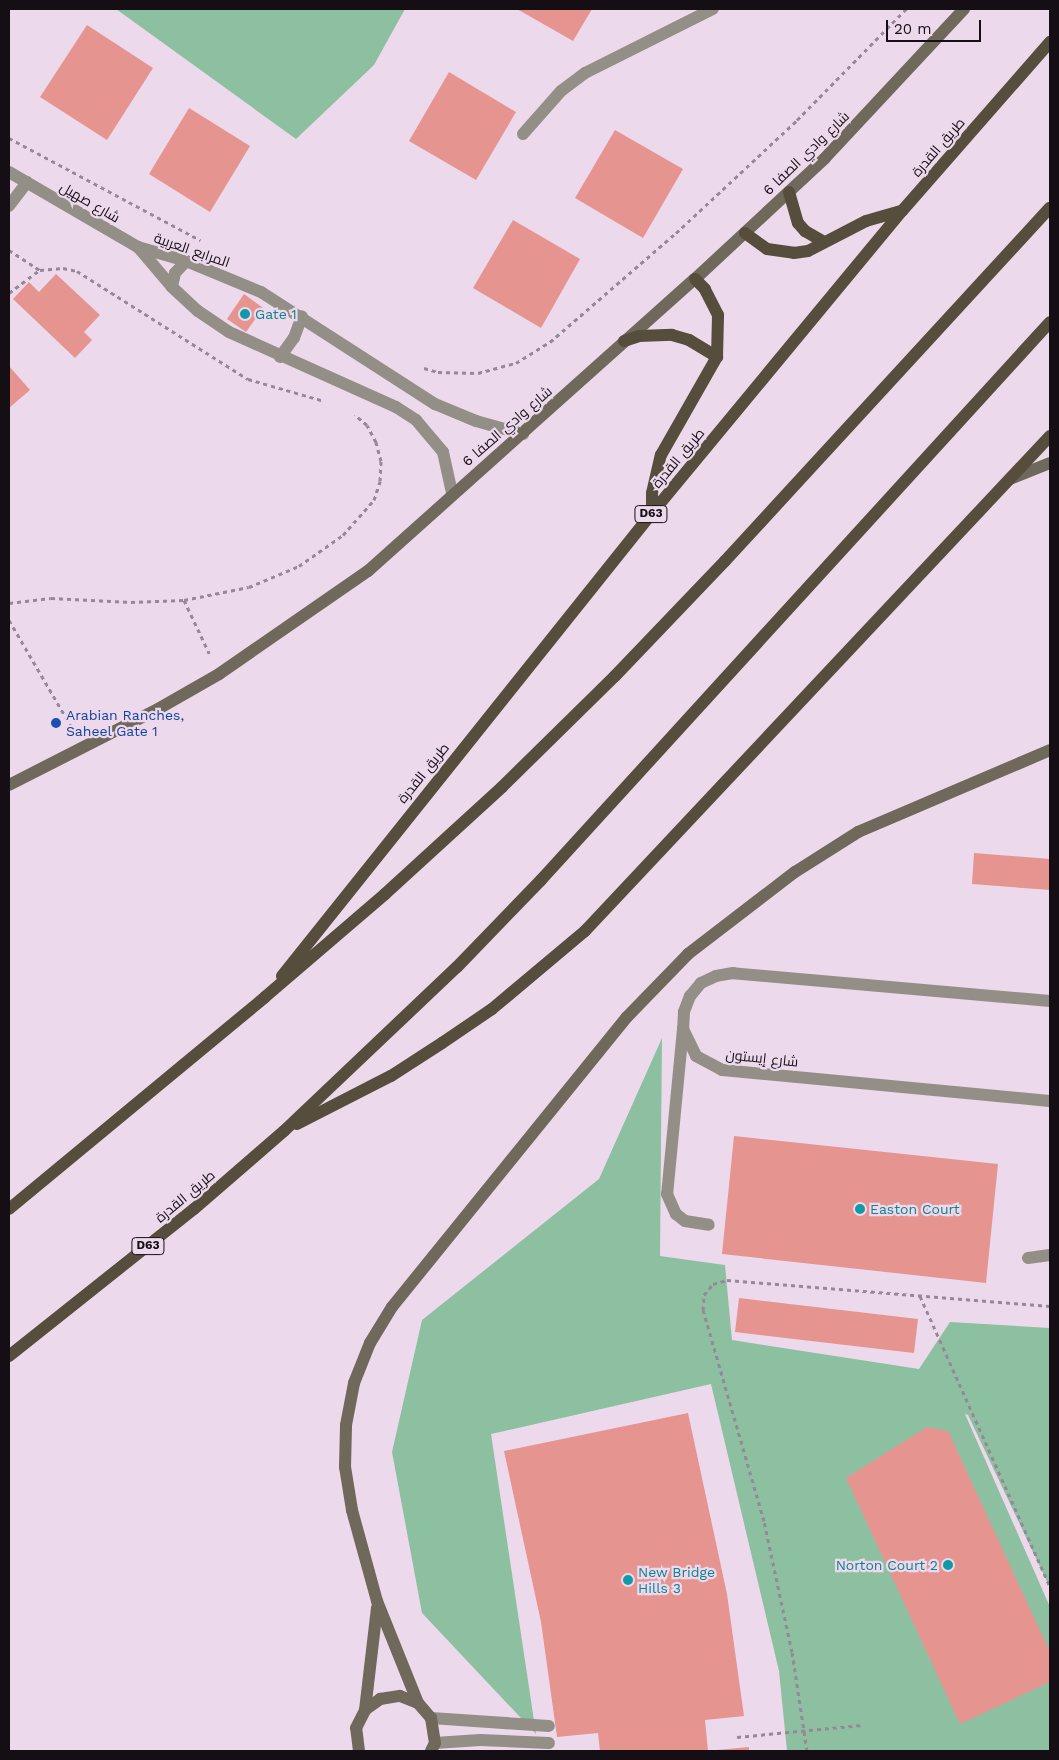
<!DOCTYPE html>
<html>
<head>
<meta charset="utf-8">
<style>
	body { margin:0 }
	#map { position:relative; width:1059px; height:1760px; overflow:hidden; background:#edd9ec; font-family:"Work Sans",Cairo,sans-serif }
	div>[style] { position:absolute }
	.green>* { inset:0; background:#8dc0a0 }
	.building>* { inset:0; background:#e59490 }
	.path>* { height:3px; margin-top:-1.5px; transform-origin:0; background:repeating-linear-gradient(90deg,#968896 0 4px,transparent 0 8px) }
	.lane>* { height:12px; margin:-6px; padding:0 6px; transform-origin:6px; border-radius:6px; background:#948f86 }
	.street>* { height:12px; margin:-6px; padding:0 6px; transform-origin:6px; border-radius:6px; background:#948f86 }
	.secondary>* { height:12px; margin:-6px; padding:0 6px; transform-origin:6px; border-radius:6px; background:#70685b }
	.primary>* { height:12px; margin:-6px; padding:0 6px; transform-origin:6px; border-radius:6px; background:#564d3d }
	.dots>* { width:14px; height:14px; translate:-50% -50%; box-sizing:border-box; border:2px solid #edd9ec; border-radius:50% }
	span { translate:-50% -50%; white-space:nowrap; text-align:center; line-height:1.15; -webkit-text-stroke:4.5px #edd9ec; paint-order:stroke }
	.shield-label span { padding:1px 4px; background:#edd9ec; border:1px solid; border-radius:4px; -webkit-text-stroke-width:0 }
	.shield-label { font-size:12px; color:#150f15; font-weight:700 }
	.street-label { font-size:14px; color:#150f15 }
	.culture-label { font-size:14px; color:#0d838f }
	.left { translate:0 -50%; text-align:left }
	.right { translate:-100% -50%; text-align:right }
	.transit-label { font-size:14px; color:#164399 }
	.frame { position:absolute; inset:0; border:10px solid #150f15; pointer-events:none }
	.scale { position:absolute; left:886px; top:20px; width:95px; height:22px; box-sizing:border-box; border:2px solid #150f15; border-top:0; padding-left:6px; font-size:15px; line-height:18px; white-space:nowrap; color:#150f15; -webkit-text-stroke:4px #edd9ec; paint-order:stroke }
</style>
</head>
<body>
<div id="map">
	<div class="green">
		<div style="clip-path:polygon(116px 9px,405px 9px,374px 65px,296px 139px)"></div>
		<div style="clip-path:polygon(662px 1038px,660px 1256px,725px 1265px,732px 1340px,919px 1369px,950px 1322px,1050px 1328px,1050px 1588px,968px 1415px,965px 1414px,1050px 1607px,1050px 1751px,787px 1751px,779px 1671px,711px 1384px,491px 1434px,536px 1734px,422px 1613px,392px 1452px,422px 1320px,599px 1179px)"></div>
	</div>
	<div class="building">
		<div style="clip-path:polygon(517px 9px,592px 9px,573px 41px)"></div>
		<div style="clip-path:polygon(87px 25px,153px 68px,107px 140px,40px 97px)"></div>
		<div style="clip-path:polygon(449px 72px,516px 112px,476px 180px,409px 141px)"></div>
		<div style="clip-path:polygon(189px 108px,250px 146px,210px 212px,149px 174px)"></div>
		<div style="clip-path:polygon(615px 130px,683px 169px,643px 238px,575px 198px)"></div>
		<div style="clip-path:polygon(513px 220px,580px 259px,541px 328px,473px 288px)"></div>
		<div style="clip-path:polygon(56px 274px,100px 315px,84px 332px,92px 340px,75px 358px,13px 299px,29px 282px,39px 292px)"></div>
		<div style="clip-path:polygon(244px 294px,263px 308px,246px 332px,227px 319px)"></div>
		<div style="clip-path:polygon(9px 366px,30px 390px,9px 408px)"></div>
		<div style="clip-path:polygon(974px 853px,1050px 859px,1050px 890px,972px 884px)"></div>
		<div style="clip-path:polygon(734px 1136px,998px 1164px,986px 1283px,722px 1254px)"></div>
		<div style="clip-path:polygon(739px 1298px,918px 1319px,914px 1353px,735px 1332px)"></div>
		<div style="clip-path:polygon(688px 1413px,727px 1594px,744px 1716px,705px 1720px,708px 1751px,600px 1751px,598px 1733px,557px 1737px,541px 1622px,504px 1451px)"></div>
		<div style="clip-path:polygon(927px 1427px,948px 1431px,1050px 1652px,1050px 1682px,960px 1724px,846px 1478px)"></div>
		<div style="clip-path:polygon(749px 1747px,749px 1751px,718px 1751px,717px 1750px)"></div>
	</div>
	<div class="path">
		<div style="left:9px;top:138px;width:217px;rotate:28.1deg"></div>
		<div style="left:9px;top:250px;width:37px;rotate:33deg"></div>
		<div style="left:9px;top:293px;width:39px;rotate:-37deg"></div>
		<div style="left:40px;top:270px;width:23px;rotate:-5deg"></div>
		<div style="left:63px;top:268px;width:14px;rotate:12deg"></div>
		<div style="left:77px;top:271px;width:202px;rotate:32.3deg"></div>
		<div style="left:248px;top:379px;width:79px;rotate:16.1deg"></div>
		<div style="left:424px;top:368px;width:15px;rotate:16deg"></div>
		<div style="left:438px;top:372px;width:40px;rotate:1.4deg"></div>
		<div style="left:478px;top:373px;width:39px;rotate:-15deg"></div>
		<div style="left:516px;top:363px;width:40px;rotate:-32deg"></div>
		<div style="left:550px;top:342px;width:167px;rotate:-40.9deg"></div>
		<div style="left:676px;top:233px;width:166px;rotate:-43deg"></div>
		<div style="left:797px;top:120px;width:156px;rotate:-45.5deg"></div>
		<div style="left:184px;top:600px;width:59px;rotate:64.7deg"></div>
		<div style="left:9px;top:603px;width:42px;rotate:-6.8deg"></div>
		<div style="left:51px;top:598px;width:80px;rotate:2.9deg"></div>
		<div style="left:131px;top:602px;width:53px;rotate:-2.2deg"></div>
		<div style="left:184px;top:600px;width:66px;rotate:-11.3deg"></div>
		<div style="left:249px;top:587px;width:54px;rotate:-22.8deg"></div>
		<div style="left:299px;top:566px;width:54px;rotate:-35.2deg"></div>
		<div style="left:343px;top:535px;width:47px;rotate:-48.5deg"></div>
		<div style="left:374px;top:500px;width:20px;rotate:-72deg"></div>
		<div style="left:380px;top:481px;width:20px;rotate:-87deg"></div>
		<div style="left:381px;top:461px;width:20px;rotate:-105deg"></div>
		<div style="left:376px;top:442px;width:19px;rotate:-118deg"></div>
		<div style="left:367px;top:425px;width:16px;rotate:-140deg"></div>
		<div style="left:9px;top:620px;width:125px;rotate:59.7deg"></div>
		<div style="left:920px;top:1296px;width:318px;rotate:65.9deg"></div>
		<div style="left:737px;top:1737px;width:126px;rotate:-5.5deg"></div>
		<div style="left:807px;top:1751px;width:100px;rotate:-98.6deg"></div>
		<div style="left:792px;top:1652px;width:134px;rotate:-102.1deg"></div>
		<div style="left:764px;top:1521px;width:220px;rotate:-106.1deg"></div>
		<div style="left:703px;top:1310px;width:15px;rotate:-86deg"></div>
		<div style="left:704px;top:1295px;width:14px;rotate:-51deg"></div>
		<div style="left:713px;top:1284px;width:15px;rotate:-16deg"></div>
		<div style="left:727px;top:1280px;width:324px;rotate:4.6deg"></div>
	</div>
	<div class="lane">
		<div style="left:683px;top:1029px;width:166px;rotate:95.5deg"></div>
		<div style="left:667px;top:1194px;width:22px;rotate:66deg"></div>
		<div style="left:676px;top:1214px;width:11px;rotate:38deg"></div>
		<div style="left:685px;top:1221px;width:24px;rotate:9deg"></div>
		<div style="left:1028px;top:1258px;width:22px;rotate:-8deg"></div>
		<div style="left:431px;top:1718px;width:118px;rotate:3.9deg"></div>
		<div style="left:435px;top:1743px;width:45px;rotate:-3.8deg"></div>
		<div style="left:480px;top:1740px;width:69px;rotate:2.5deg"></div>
	</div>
	<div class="street">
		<div style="left:523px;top:134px;width:57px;rotate:-48.5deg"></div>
		<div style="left:561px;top:91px;width:30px;rotate:-37deg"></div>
		<div style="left:585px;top:73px;width:143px;rotate:-26.6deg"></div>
		<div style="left:9px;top:172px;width:149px;rotate:30.2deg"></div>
		<div style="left:138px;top:247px;width:50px;rotate:16.3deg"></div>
		<div style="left:186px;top:261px;width:81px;rotate:22.5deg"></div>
		<div style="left:261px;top:292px;width:207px;rotate:32.8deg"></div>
		<div style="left:435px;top:404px;width:44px;rotate:22.5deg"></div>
		<div style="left:476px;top:421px;width:49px;rotate:15.5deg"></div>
		<div style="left:9px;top:206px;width:30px;rotate:-53deg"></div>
		<div style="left:138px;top:247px;width:52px;rotate:49.6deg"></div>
		<div style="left:172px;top:287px;width:35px;rotate:43deg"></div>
		<div style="left:198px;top:311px;width:37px;rotate:34deg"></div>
		<div style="left:229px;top:332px;width:183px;rotate:24.2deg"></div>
		<div style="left:396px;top:407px;width:24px;rotate:33deg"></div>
		<div style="left:416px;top:420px;width:42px;rotate:49.8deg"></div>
		<div style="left:443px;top:452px;width:42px;rotate:77.6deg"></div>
		<div style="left:172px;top:287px;width:14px;rotate:-78deg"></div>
		<div style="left:175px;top:273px;width:16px;rotate:-47deg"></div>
		<div style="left:280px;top:357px;width:24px;rotate:-54deg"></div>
		<div style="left:294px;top:338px;width:23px;rotate:-70deg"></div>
		<div style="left:1050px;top:1001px;width:318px;rotate:-175deg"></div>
		<div style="left:733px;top:973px;width:17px;rotate:170deg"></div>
		<div style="left:716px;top:976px;width:17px;rotate:155deg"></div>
		<div style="left:701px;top:983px;width:17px;rotate:130deg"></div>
		<div style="left:690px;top:996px;width:17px;rotate:111deg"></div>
		<div style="left:684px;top:1012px;width:17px;rotate:93deg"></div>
		<div style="left:683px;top:1029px;width:30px;rotate:64deg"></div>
		<div style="left:696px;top:1056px;width:30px;rotate:28deg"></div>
		<div style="left:722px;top:1070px;width:329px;rotate:5.4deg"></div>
	</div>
	<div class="secondary">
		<div style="left:1010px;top:479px;width:43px;rotate:-21.8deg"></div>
		<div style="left:9px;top:785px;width:167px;rotate:-27deg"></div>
		<div style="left:158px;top:709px;width:70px;rotate:-29.8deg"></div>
		<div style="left:219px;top:674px;width:181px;rotate:-34.7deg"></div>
		<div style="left:368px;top:571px;width:438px;rotate:-41.8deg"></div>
		<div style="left:695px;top:279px;width:178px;rotate:-42.9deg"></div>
		<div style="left:825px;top:158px;width:204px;rotate:-47deg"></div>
		<div style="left:418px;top:1703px;width:110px;rotate:-111.9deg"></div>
		<div style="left:377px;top:1601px;width:94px;rotate:-105.4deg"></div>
		<div style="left:352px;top:1510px;width:44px;rotate:-99.2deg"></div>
		<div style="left:345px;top:1467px;width:42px;rotate:-88.6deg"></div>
		<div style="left:346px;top:1425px;width:43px;rotate:-79.2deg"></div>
		<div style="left:354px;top:1383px;width:43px;rotate:-68.2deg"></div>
		<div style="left:370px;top:1343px;width:42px;rotate:-58.6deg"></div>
		<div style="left:392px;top:1307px;width:373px;rotate:-51deg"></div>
		<div style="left:627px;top:1017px;width:88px;rotate:-45.9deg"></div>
		<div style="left:688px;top:954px;width:135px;rotate:-37.5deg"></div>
		<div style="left:795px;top:872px;width:75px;rotate:-32.4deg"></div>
		<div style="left:858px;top:832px;width:209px;rotate:-23.1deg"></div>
		<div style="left:365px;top:1710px;width:103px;rotate:-83.3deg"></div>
		<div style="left:359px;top:1751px;width:23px;rotate:-97deg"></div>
		<div style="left:356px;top:1728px;width:20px;rotate:-63deg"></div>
		<div style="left:365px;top:1710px;width:19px;rotate:-36deg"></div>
		<div style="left:380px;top:1699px;width:20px;rotate:-9deg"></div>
		<div style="left:400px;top:1696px;width:19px;rotate:21deg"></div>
		<div style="left:418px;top:1703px;width:20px;rotate:49deg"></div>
		<div style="left:431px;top:1718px;width:25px;rotate:81deg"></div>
		<div style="left:435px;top:1743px;width:9px;rotate:117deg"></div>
	</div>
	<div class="primary">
		<div style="left:789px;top:192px;width:32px;rotate:74deg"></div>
		<div style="left:798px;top:223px;width:11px;rotate:49deg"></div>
		<div style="left:805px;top:231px;width:22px;rotate:30deg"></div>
		<div style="left:745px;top:233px;width:27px;rotate:36deg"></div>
		<div style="left:767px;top:249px;width:27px;rotate:8deg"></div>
		<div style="left:794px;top:253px;width:14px;rotate:-8deg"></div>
		<div style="left:808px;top:251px;width:65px;rotate:-27.3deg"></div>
		<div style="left:866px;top:221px;width:37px;rotate:-16deg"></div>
		<div style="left:624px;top:341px;width:16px;rotate:-18deg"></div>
		<div style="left:639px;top:336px;width:33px;rotate:-2deg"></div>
		<div style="left:672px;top:335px;width:18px;rotate:16deg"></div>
		<div style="left:689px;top:340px;width:33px;rotate:31deg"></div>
		<div style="left:652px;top:513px;width:20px;rotate:-90deg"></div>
		<div style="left:652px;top:493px;width:39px;rotate:-77deg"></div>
		<div style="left:661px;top:455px;width:113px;rotate:-60.3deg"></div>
		<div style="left:717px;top:357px;width:42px;rotate:-88.6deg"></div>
		<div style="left:718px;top:315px;width:29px;rotate:-117deg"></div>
		<div style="left:705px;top:289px;width:14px;rotate:-135deg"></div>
		<div style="left:282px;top:976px;width:593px;rotate:-51.37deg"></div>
		<div style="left:652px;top:513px;width:392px;rotate:-50.4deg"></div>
		<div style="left:902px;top:211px;width:225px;rotate:-48.8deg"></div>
		<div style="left:297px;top:1124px;width:106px;rotate:-27.1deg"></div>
		<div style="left:391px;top:1076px;width:61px;rotate:-32.9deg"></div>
		<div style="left:442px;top:1043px;width:60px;rotate:-34.2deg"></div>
		<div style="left:492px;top:1009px;width:121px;rotate:-40deg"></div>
		<div style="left:585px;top:931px;width:679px;rotate:-46.79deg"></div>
		<div style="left:9px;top:1209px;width:332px;rotate:-39.6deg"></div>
		<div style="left:265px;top:997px;width:158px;rotate:-40.6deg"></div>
		<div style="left:385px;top:894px;width:159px;rotate:-42.4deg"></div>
		<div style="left:502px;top:787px;width:158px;rotate:-44.5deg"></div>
		<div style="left:615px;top:676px;width:159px;rotate:-46.3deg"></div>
		<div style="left:725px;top:561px;width:480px;rotate:-47.4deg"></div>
		<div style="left:9px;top:1356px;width:236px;rotate:-38.5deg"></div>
		<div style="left:194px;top:1209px;width:119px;rotate:-40.9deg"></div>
		<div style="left:284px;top:1131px;width:238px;rotate:-43.5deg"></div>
		<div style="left:457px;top:967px;width:121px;rotate:-46deg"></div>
		<div style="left:541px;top:880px;width:755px;rotate:-47.63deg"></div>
	</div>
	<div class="dots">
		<div style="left:245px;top:314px;background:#0f9aa8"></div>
		<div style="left:56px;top:723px;background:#1a4fb4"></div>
		<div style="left:860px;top:1209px;background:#0f9aa8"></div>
		<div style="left:948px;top:1565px;background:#0f9aa8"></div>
		<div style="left:628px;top:1580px;background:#0f9aa8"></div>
	</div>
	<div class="shield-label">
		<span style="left:651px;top:514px">D63</span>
		<span style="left:148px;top:1246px">D63</span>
	</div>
	<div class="street-label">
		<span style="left:938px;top:147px;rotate:-49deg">طريق القدرة</span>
		<span style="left:806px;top:153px;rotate:-44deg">شارع وادي الصفا 6</span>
		<span style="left:90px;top:202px;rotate:30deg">شارع صهيل</span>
		<span style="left:192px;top:250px;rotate:19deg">المرابع العربية</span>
		<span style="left:507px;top:426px;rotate:-41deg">شارع وادي الصفا 6</span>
		<span style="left:678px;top:458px;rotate:-50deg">طريق القدرة</span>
		<span style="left:423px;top:773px;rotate:-51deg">طريق القدرة</span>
		<span style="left:762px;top:1058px;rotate:6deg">شارع إيستون</span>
		<span style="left:185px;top:1196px;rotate:-40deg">طريق القدرة</span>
	</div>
	<div class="culture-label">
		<span class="left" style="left:255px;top:314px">Gate 1</span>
		<span class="left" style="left:870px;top:1209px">Easton Court</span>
		<span class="right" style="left:938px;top:1565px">Norton Court 2</span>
		<span class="left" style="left:638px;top:1580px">New Bridge<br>Hills 3</span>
	</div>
	<div class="transit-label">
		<span class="left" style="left:66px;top:723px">Arabian Ranches,<br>Saheel Gate 1</span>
	</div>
	<div class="frame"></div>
	<div class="scale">20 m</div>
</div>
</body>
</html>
